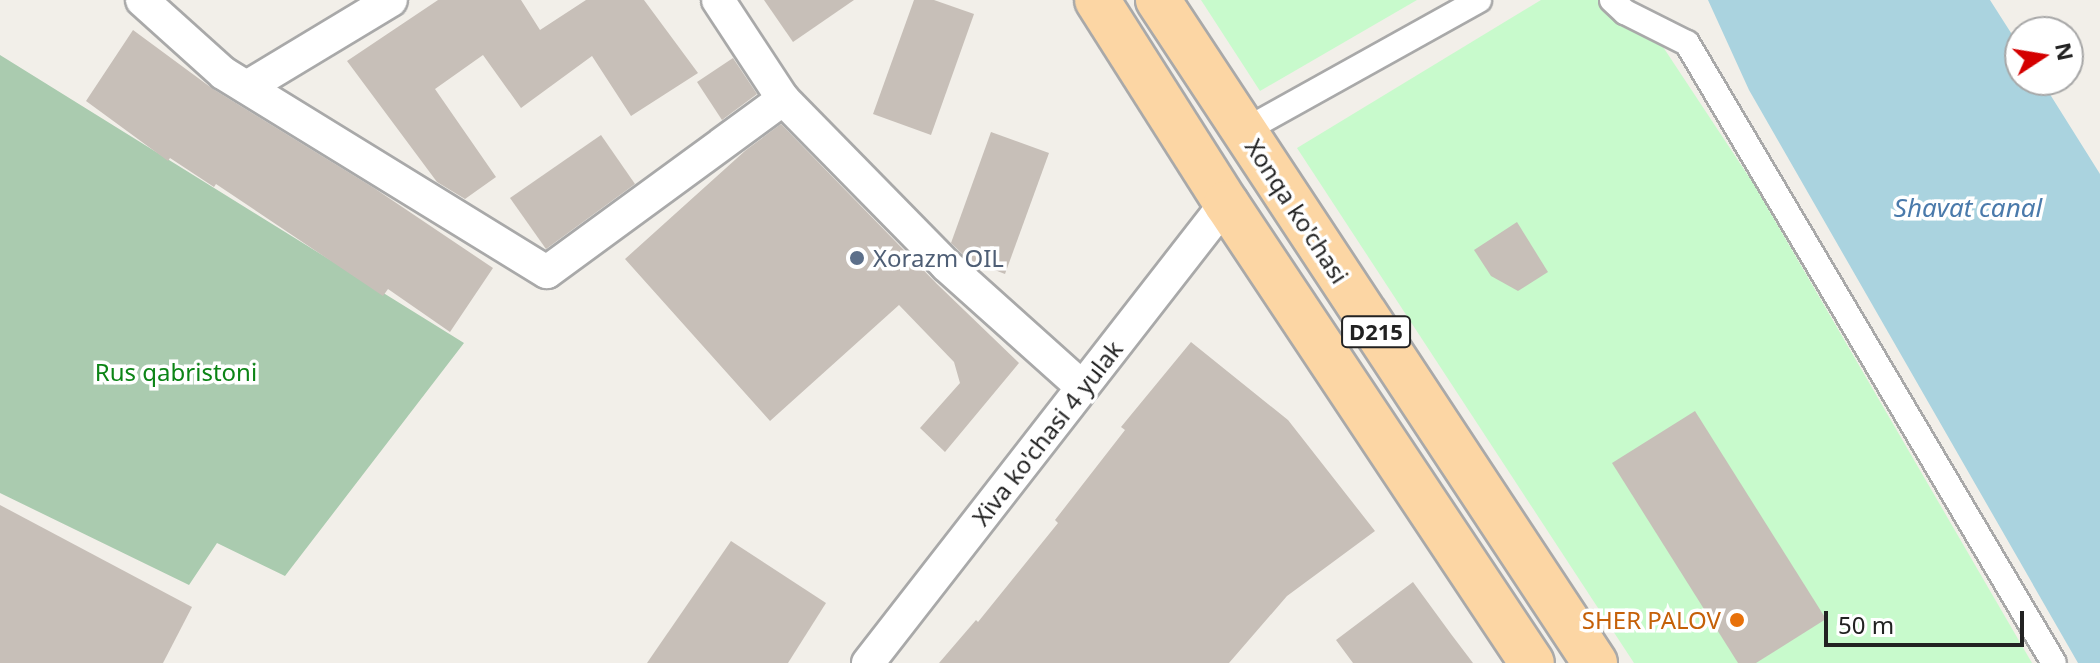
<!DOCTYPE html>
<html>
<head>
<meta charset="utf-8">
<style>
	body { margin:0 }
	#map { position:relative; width:2100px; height:663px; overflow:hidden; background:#f2efe9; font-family:"Noto Sans",sans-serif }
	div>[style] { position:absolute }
	.cemetery>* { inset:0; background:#aacbaf }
	.park>* { inset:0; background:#c8facc }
	.water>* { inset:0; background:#aad3df }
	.building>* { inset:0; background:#c7bfb8 }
	.roads { filter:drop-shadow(2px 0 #a9a9a9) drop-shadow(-2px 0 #a9a9a9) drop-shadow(0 2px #a9a9a9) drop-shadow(0 -2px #a9a9a9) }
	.pedestrian>* { height:24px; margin:-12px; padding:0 12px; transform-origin:12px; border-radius:12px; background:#fff }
	.minor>* { height:32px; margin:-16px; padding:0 16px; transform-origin:16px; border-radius:16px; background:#fff }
	.primary>* { height:44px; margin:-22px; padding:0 22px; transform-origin:22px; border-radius:22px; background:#fcd6a4 }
	.dots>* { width:22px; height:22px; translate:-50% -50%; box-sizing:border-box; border:4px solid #fff; border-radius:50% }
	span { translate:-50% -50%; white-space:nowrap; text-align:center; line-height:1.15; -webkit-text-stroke:7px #fff; paint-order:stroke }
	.shield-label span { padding:2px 6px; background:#fff; border:2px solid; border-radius:6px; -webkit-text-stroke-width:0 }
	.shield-label { font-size:22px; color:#222; font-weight:700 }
	.street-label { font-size:24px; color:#222 }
	.service-label { font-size:24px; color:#4e5e75 }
	.left { translate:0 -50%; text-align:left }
	.park-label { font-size:24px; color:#0c8416 }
	.food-label { font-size:24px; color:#c56008 }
	.right { translate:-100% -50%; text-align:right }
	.water-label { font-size:26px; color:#4a7aab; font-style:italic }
	.north { position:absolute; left:2004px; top:16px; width:80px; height:80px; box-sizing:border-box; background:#fff; border:2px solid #a7a7a7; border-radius:50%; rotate:78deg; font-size:22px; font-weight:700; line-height:32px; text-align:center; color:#222 }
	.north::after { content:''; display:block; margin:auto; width:28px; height:36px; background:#d40000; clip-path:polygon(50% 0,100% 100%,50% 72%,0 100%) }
	.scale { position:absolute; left:1824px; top:611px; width:200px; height:36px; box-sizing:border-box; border:4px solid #222; border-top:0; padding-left:10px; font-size:24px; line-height:28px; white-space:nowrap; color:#222; -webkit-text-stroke:6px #fff; paint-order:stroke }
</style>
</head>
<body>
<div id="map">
	<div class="cemetery">
		<div style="clip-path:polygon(0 55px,464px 343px,285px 576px,217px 543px,189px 585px,0 493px)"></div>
	</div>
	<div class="park">
		<div style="clip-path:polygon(1201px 0,1417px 0,1260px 91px)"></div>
		<div style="clip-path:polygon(1541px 0,1632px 0,1753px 183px,2032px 663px,1634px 663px,1297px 148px)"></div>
	</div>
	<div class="water">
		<div style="clip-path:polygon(1708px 0,1990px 0,2020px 47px,2020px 80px,2041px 80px,2100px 174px,2100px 663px,2078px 663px,1749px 90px)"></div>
	</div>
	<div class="building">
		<div style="clip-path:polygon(438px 0,521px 0,540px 30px,586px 0,644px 0,698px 73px,631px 116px,592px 56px,521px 108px,483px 55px,435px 89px,496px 177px,465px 199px,437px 182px,347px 61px)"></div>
		<div style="clip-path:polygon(764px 0,854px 0,793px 42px)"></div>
		<div style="clip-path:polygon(914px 0,934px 0,974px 14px,931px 135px,873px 114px)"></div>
		<div style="clip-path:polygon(133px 30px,213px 89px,374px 188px,493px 268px,450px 332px,388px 289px,383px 296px,216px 184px,214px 187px,170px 158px,168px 161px,86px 101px)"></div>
		<div style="clip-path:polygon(733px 58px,757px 94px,722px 120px,697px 82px)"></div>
		<div style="clip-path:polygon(781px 124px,937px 284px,1019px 363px,945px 452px,920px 428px,960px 383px,954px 362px,899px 305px,770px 421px,625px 259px,746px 150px)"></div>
		<div style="clip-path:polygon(991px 132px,1049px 153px,1005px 274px,969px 260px,951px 243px)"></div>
		<div style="clip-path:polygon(601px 135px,635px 184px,546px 249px,510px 198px)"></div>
		<div style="clip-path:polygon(1517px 222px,1548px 272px,1518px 291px,1491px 276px,1474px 250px)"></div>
		<div style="clip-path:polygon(1191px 342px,1288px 420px,1375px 531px,1287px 596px,1229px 663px,939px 663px,976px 620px,978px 622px,1058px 523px,1055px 520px,1125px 430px,1121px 427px)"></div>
		<div style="clip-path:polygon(1695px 411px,1826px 619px,1756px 663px,1738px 663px,1612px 463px)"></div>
		<div style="clip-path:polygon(0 505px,192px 607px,163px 663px,0 663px)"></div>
		<div style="clip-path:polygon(731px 541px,826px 603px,788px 663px,647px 663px)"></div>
		<div style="clip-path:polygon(1413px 582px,1451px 634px,1473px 663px,1353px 663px,1336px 640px)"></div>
	</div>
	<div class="roads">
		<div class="pedestrian">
			<div style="left:1612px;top:0;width:18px;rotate:43deg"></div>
			<div style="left:1625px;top:12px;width:69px;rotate:26.6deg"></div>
			<div style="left:1687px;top:43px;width:720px;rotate:59.38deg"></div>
			<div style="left:1244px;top:131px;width:269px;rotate:-29.1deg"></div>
		</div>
		<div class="minor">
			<div style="left:142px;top:0;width:109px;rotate:42deg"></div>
			<div style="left:223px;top:73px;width:380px;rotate:31.6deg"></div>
			<div style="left:547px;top:272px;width:293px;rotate:-36.2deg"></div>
			<div style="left:718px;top:0;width:118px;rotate:56.7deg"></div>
			<div style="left:783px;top:99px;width:233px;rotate:45.5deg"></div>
			<div style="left:946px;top:265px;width:183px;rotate:41.9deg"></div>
			<div style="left:247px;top:87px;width:168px;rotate:-31.1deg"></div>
			<div style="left:868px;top:663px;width:583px;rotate:-52.11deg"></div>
		</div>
		<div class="primary">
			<div style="left:1097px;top:0;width:241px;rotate:57.6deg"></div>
			<div style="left:1226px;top:203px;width:552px;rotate:56.37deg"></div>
			<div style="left:1158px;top:0;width:794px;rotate:56.61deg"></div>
		</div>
	</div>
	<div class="dots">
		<div style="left:857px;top:258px;background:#5c6f8a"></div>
		<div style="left:1737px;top:620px;background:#e8710a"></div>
	</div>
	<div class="shield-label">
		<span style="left:1376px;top:332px">D215</span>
	</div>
	<div class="street-label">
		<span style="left:1297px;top:211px;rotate:57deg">Xonqa ko'chasi</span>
		<span style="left:1047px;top:433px;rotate:-52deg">Xiva ko'chasi 4 yulak</span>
	</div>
	<div class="service-label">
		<span class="left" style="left:873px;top:258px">Xorazm OIL</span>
	</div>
	<div class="park-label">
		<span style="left:176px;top:372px">Rus qabristoni</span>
	</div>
	<div class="food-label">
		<span class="right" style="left:1721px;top:620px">SHER PALOV</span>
	</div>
	<div class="water-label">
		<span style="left:1968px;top:208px">Shavat canal</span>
	</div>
	<div class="north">N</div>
	<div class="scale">50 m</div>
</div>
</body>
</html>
